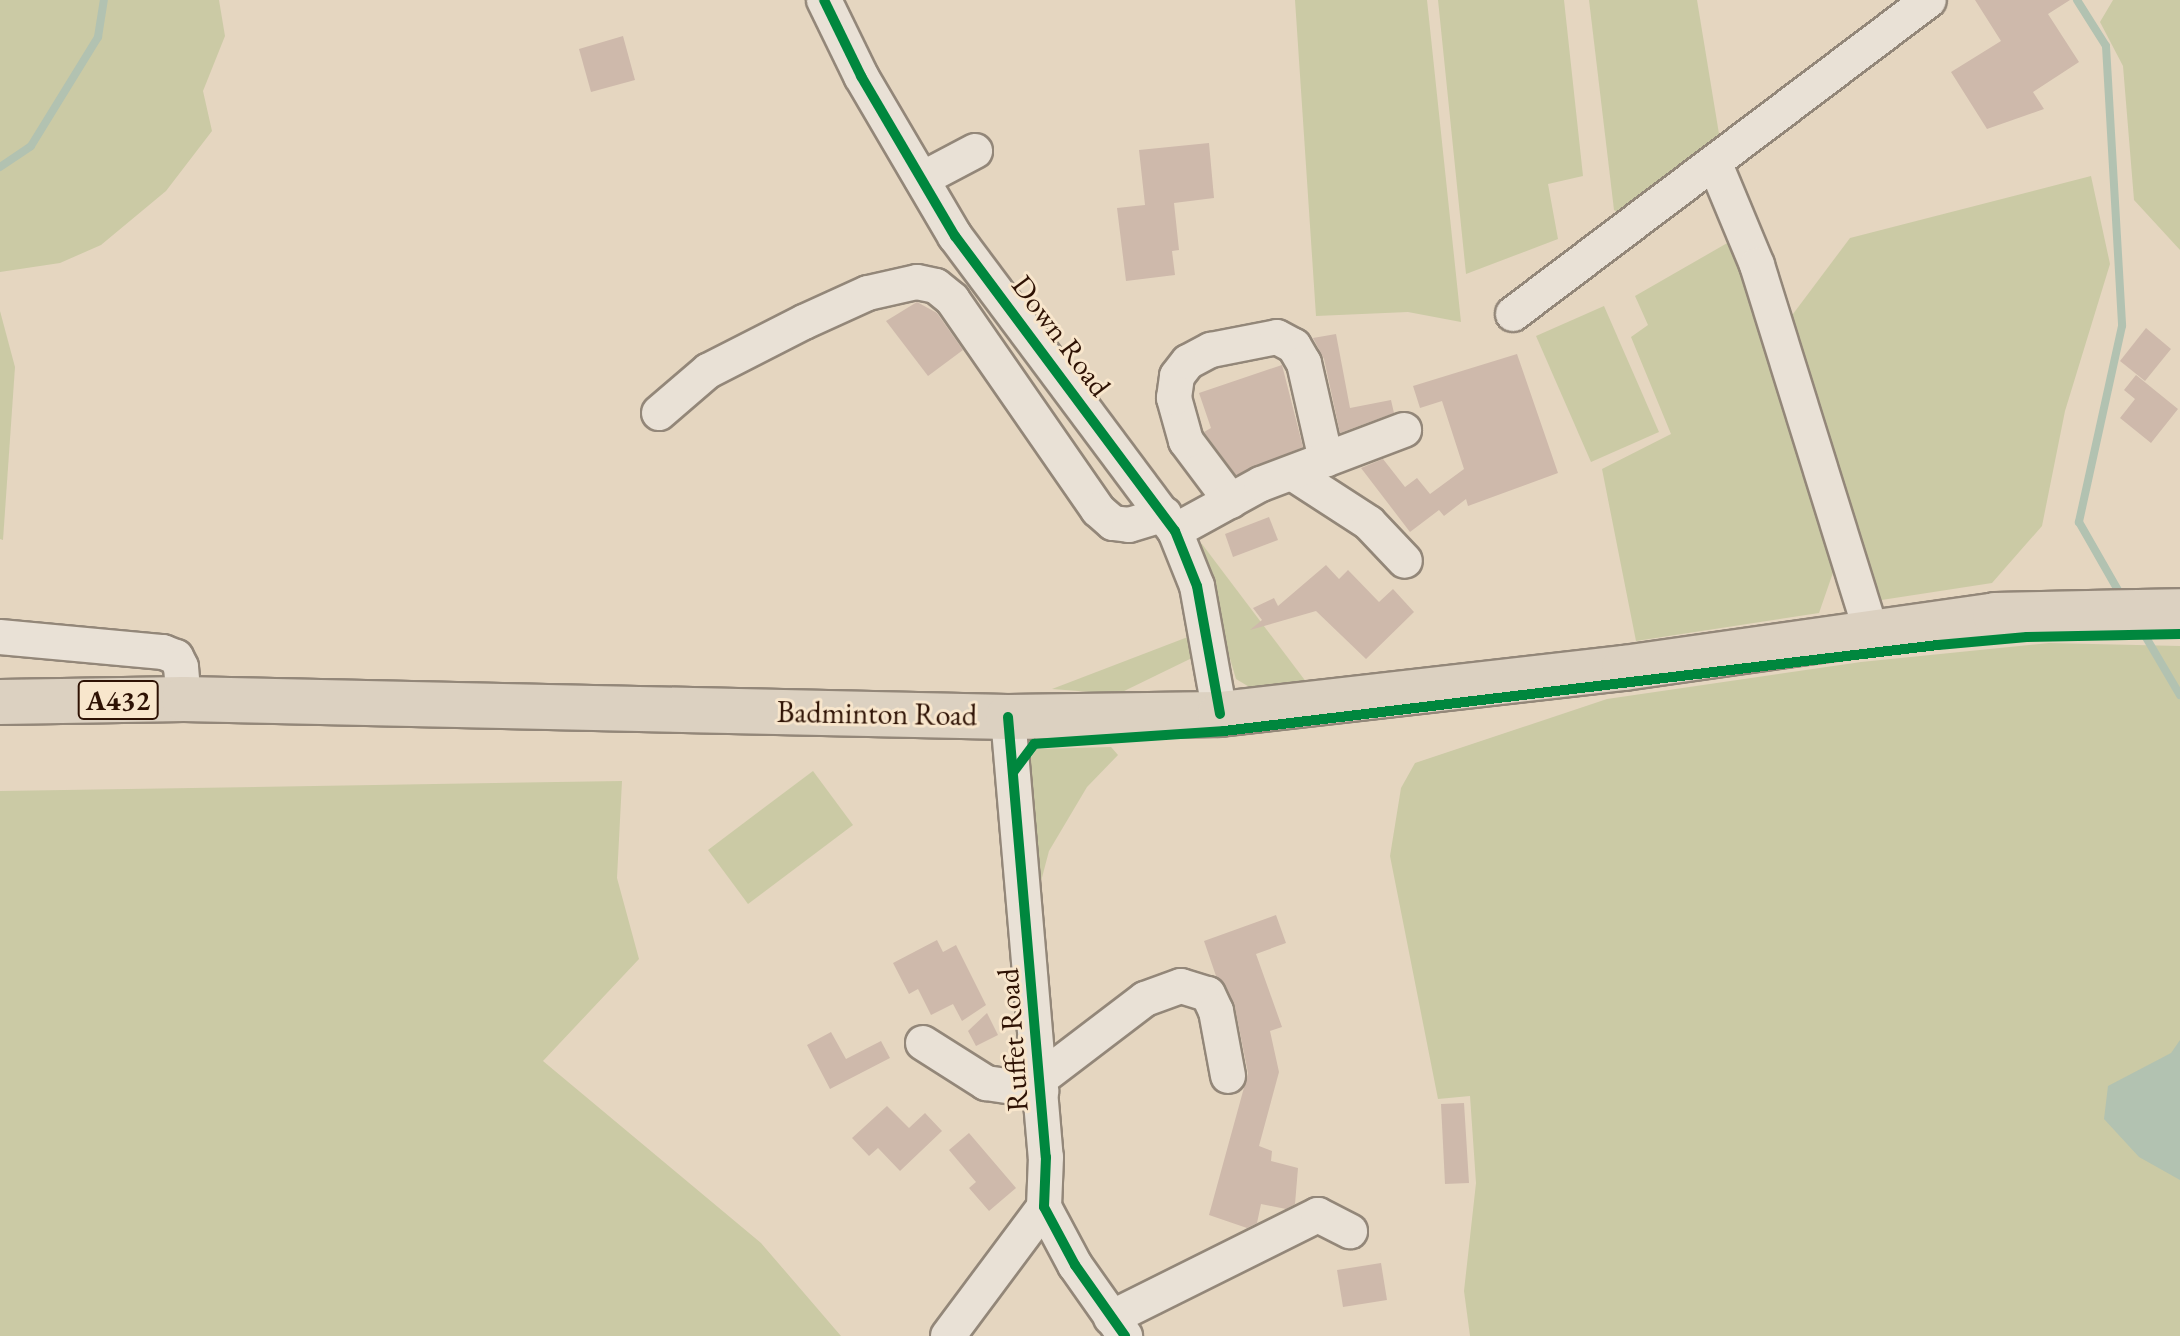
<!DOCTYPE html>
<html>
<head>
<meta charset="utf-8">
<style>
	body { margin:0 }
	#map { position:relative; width:2180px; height:1336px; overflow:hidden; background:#e5d6c0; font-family:"EB Garamond",serif }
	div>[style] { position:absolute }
	.green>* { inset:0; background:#cbcaa5 }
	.water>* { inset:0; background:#b2c2b1 }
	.stream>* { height:8px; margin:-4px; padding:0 4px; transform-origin:4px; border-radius:4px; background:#b2c2b1 }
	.building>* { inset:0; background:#ceb9ab }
	.roads { filter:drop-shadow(2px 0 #938779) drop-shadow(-2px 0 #938779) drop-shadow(0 2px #938779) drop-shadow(0 -2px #938779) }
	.minor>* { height:34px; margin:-17px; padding:0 17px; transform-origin:17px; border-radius:17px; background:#e9e1d6 }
	.major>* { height:44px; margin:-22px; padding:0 22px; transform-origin:22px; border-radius:22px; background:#dcd1c1 }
	.cycleway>* { height:10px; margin:-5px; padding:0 5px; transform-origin:5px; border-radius:5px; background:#00873e }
	span { translate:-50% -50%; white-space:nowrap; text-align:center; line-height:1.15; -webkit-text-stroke:6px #f8e6cc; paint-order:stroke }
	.shield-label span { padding:2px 6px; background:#f8e6cc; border:2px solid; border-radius:6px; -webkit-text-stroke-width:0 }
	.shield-label { font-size:28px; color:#2e1204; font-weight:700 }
	.street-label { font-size:30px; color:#2e1204 }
</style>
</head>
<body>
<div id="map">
	<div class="green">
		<div style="clip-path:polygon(0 0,219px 0,225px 36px,203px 91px,212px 131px,166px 191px,101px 245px,60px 263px,0 272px)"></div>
		<div style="clip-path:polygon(1295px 0,1427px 0,1461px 322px,1408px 312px,1316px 316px)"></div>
		<div style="clip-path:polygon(1438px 0,1564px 0,1583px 176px,1548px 184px,1558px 239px,1466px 274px)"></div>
		<div style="clip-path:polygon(1589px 0,1697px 0,1720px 140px,1623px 216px,1614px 210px)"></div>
		<div style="clip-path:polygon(2113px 0,2180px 0,2180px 250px,2134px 200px,2123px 66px,2100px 22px)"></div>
		<div style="clip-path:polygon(2091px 176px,2110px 264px,2065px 411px,2042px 526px,1992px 583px,1875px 601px,1790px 318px,1850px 238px)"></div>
		<div style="clip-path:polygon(1736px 238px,1836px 564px,1819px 613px,1636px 641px,1602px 469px,1671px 434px,1631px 337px,1648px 325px,1635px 296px)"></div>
		<div style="clip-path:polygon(1604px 306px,1659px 432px,1591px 462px,1536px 336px)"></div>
		<div style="clip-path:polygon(0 311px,15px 367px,3px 540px,0 539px)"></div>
		<div style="clip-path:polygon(1195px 541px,1202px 544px,1313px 691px,1261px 694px,1236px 679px)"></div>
		<div style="clip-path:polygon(1193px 635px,1194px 657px,1118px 694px,1052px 689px)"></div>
		<div style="clip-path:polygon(2049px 643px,2180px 646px,2180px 1336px,1470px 1336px,1464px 1291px,1476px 1183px,1470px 1096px,1438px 1099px,1390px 856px,1401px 788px,1415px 763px,1607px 699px,1861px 662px)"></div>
		<div style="clip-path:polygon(1111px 747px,1118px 755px,1087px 787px,1049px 851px,1035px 904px,1022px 770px,1037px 749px)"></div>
		<div style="clip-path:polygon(813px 771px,853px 825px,748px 904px,708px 850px)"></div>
		<div style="clip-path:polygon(622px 781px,617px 878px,639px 959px,543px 1061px,761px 1243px,841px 1336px,0 1336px,0 791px)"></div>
	</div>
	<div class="water">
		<div style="clip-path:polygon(2180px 1040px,2180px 1180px,2139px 1157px,2104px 1119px,2108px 1086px,2171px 1053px)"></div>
	</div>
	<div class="stream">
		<div style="left:2077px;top:0;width:54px;rotate:57.8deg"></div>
		<div style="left:2106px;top:46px;width:280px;rotate:86.7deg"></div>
		<div style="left:2122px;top:326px;width:201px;rotate:102.4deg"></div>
		<div style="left:2079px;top:522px;width:78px;rotate:60.2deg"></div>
		<div style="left:0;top:167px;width:37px;rotate:-34deg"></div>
		<div style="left:31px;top:146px;width:128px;rotate:-58.4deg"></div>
		<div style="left:98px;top:37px;width:37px;rotate:-81deg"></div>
		<div style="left:2144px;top:634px;width:71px;rotate:59.5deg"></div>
	</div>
	<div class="building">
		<div style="clip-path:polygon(1975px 0,2070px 0,2048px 14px,2079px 62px,2033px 92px,2044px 109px,1987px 129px,1951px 72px,2001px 41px)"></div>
		<div style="clip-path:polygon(623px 36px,635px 80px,591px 92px,579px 49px)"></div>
		<div style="clip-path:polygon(1209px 143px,1214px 198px,1174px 203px,1179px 250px,1172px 251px,1175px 275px,1126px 281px,1117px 208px,1145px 205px,1139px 150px)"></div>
		<div style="clip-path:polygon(917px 302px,937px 313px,963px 350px,928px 376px,886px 321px)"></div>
		<div style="clip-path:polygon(2146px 328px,2171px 349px,2145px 381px,2120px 361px)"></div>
		<div style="clip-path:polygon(1336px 334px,1350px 408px,1391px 400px,1394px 413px,1340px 433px,1324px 359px,1313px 338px)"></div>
		<div style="clip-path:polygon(1517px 354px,1558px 473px,1468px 506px,1466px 499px,1444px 516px,1439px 510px,1410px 532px,1361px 468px,1383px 459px,1405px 487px,1417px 478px,1430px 494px,1464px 469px,1442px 401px,1420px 408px,1413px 386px)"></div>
		<div style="clip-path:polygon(1282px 365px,1303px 447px,1236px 475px,1204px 432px,1211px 428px,1199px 393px)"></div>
		<div style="clip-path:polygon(2136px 375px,2178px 409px,2151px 443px,2120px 418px,2135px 399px,2124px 390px)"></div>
		<div style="clip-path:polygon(1269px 517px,1278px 540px,1233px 557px,1225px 534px)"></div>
		<div style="clip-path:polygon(1326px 565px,1339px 579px,1348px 570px,1379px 602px,1393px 589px,1414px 612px,1366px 659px,1316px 611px,1250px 630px,1262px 620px,1253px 608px,1274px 598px,1278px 606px)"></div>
		<div style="clip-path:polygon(1276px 915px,1286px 943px,1256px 954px,1282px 1027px,1270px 1031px,1279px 1072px,1259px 1146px,1272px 1151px,1271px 1161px,1298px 1168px,1295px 1204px,1286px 1209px,1261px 1204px,1257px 1223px,1247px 1228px,1209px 1215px,1248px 1073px,1234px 1003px,1216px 976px,1204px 941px)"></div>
		<div style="clip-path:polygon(937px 940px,943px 952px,956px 945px,986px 1005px,962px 1021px,953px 1004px,931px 1015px,918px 989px,909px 994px,893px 963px)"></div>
		<div style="clip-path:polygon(987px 1013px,998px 1035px,976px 1046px,968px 1031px)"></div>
		<div style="clip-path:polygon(831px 1032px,846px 1059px,881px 1041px,890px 1058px,830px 1089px,807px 1045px)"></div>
		<div style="clip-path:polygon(1464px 1103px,1469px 1183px,1445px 1184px,1441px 1104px)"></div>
		<div style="clip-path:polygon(887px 1106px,909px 1128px,925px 1113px,942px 1131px,900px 1171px,878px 1148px,869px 1156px,852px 1138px)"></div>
		<div style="clip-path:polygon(969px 1133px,1016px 1188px,989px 1211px,969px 1188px,976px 1182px,949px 1150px)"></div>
		<div style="clip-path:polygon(1381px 1263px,1387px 1300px,1343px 1307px,1337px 1270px)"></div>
	</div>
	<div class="roads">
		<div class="minor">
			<div style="left:824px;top:0;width:85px;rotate:64deg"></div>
			<div style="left:861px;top:76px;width:186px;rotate:59.6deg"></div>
			<div style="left:955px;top:236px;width:368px;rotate:53.3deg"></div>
			<div style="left:1175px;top:531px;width:59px;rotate:68.2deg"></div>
			<div style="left:1197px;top:586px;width:130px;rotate:79.8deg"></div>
			<div style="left:1715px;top:164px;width:109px;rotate:67.4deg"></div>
			<div style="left:1757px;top:265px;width:384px;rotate:72.7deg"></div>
			<div style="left:922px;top:179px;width:60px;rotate:-27.8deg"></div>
			<div style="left:1513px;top:314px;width:521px;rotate:-37.05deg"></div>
			<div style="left:659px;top:413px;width:65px;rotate:-40.6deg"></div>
			<div style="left:708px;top:371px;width:108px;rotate:-27deg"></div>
			<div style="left:804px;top:322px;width:70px;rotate:-24.4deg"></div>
			<div style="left:868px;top:293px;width:50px;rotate:-12.7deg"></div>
			<div style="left:917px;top:282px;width:19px;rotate:12deg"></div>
			<div style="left:936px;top:286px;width:21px;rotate:39deg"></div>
			<div style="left:952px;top:299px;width:257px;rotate:55.3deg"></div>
			<div style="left:1098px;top:510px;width:20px;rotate:41deg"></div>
			<div style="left:1113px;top:523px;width:16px;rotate:7deg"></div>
			<div style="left:1129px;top:525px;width:37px;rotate:-17deg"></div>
			<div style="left:1292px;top:473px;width:92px;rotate:33deg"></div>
			<div style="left:1369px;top:523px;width:52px;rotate:46.5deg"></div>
			<div style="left:1231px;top:501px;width:75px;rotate:-126.9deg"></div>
			<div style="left:1186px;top:441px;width:45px;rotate:-105.6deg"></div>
			<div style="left:1174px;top:398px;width:22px;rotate:-82deg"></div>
			<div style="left:1177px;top:376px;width:18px;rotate:-52deg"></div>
			<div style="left:1188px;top:362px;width:26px;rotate:-28deg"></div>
			<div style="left:1211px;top:350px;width:67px;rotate:-11.1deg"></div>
			<div style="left:1277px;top:337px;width:19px;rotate:28deg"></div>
			<div style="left:1294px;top:346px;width:20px;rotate:60deg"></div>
			<div style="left:1304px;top:363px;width:99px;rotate:77.2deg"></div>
			<div style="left:1175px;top:531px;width:98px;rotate:-28.7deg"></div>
			<div style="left:1261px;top:484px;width:153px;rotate:-20.7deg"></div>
			<div style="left:0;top:637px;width:164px;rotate:5.3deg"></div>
			<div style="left:163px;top:652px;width:14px;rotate:21deg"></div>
			<div style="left:176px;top:657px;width:11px;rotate:63deg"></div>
			<div style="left:181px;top:667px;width:32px;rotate:85deg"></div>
			<div style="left:1008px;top:717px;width:442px;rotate:85.1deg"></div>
			<div style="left:1046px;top:1157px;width:50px;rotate:92.3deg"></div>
			<div style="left:1044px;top:1207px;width:66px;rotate:61.9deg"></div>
			<div style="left:1075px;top:1265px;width:87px;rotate:54.8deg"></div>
			<div style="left:923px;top:1043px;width:75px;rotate:32.4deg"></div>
			<div style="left:986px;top:1083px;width:56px;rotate:8.3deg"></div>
			<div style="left:1040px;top:1079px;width:132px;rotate:-37.3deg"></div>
			<div style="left:1145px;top:999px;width:38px;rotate:-20deg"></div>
			<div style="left:1181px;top:986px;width:28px;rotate:17deg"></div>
			<div style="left:1208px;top:994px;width:19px;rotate:65deg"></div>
			<div style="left:1216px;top:1011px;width:66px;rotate:79.5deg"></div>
			<div style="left:1111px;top:1318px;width:231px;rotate:-26.5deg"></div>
			<div style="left:1318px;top:1215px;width:36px;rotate:27deg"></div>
			<div style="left:948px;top:1336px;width:161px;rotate:-53.3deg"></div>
		</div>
		<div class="major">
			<div style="left:0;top:702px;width:184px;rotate:-0.9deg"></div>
			<div style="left:184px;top:699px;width:824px;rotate:1.25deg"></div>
			<div style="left:1008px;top:717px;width:212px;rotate:-0.8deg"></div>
			<div style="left:1220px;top:714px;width:407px;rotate:-6.5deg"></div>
			<div style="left:1624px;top:668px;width:375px;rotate:-8.1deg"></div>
			<div style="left:1995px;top:615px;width:185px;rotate:-1.2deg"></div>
		</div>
	</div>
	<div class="cycleway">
		<div style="left:824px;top:0;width:85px;rotate:64deg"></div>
		<div style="left:861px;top:76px;width:186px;rotate:59.6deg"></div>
		<div style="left:955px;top:236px;width:368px;rotate:53.3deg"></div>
		<div style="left:1175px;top:531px;width:59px;rotate:68.2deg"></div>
		<div style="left:1197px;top:586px;width:130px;rotate:79.8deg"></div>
		<div style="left:1008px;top:717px;width:442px;rotate:85.1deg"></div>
		<div style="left:1046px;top:1157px;width:50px;rotate:92.3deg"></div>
		<div style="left:1044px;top:1207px;width:66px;rotate:61.9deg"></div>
		<div style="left:1075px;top:1265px;width:87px;rotate:54.8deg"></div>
		<div style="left:1014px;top:771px;width:34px;rotate:-53deg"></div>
		<div style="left:1034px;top:744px;width:190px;rotate:-3.9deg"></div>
		<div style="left:1224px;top:731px;width:719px;rotate:-6.87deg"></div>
		<div style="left:1938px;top:645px;width:89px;rotate:-5.1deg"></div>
		<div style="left:2027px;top:637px;width:153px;rotate:-1.1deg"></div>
	</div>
	<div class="shield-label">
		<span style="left:118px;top:700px">A432</span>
	</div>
	<div class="street-label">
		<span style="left:1061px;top:336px;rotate:53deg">Down Road</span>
		<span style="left:877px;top:714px;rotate:1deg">Badminton Road</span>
		<span style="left:1013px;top:1040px;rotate:-94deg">Ruffet Road</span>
	</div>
</div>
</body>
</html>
